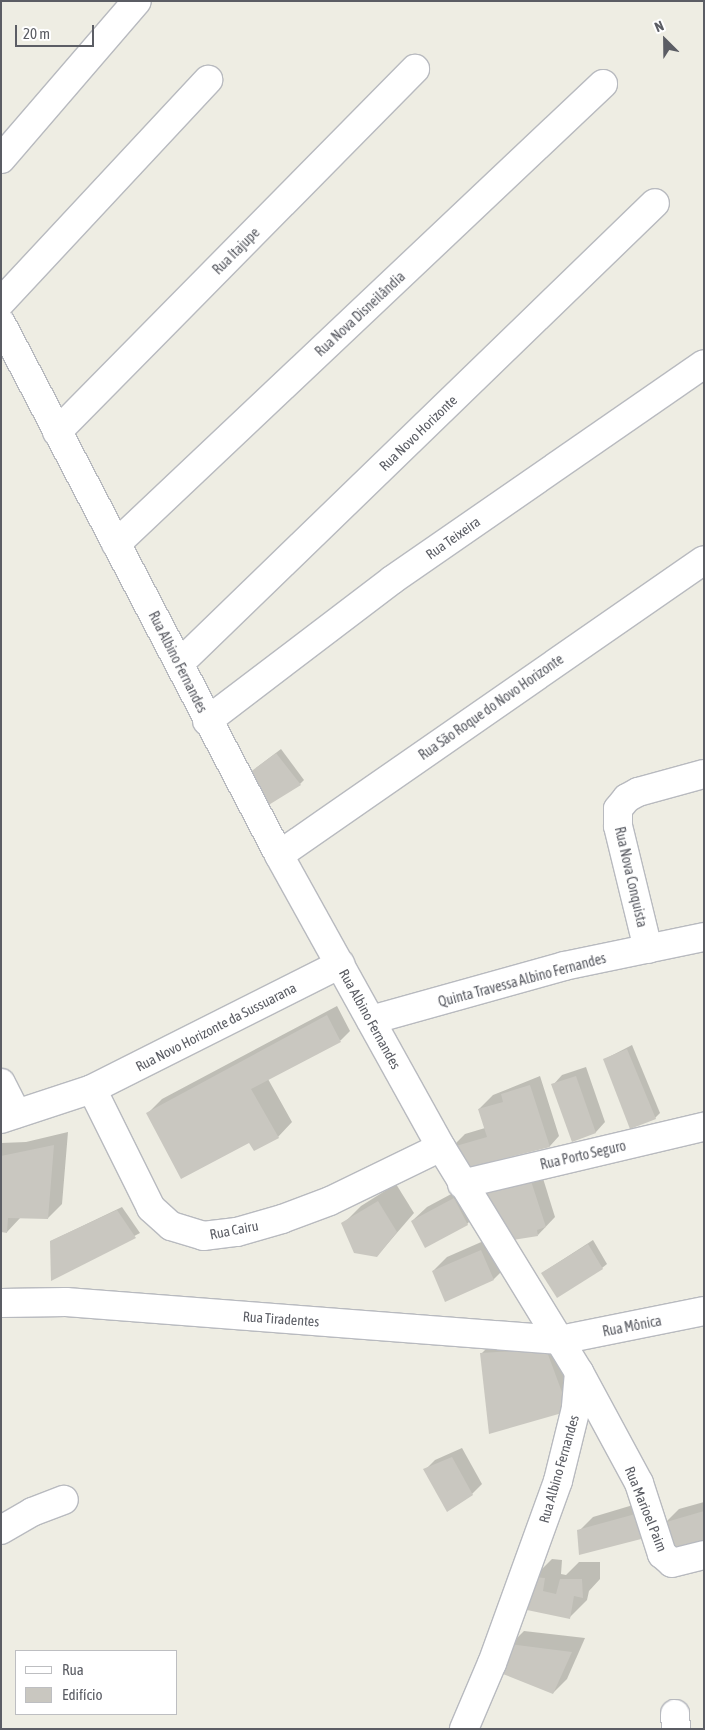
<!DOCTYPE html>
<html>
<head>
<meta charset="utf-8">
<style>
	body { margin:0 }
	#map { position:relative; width:705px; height:1730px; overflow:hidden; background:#eeede3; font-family:"Asap Condensed",sans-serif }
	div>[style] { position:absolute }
	.shadow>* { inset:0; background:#0003 }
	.building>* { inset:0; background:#c9c7c0 }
	.roads { filter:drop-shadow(1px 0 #b8babf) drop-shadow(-1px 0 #b8babf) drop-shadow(0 1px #b8babf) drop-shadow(0 -1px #b8babf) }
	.minor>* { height:28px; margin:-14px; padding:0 14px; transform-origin:14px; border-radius:14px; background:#fff }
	span { translate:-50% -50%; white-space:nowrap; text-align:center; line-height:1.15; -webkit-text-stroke:4.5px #fff; paint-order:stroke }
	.street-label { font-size:14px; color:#5b5d64 }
	.frame { position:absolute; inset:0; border:2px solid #5b5d64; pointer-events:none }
	.legend { position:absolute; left:15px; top:1650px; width:162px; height:65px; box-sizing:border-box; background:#fff; border:1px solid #bdbec1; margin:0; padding:6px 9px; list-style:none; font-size:15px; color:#5b5d64 }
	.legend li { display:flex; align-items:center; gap:10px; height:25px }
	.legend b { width:25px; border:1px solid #bdbec1 }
	.north { position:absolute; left:640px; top:15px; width:50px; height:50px; -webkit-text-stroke:4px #fff; paint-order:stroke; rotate:337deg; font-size:14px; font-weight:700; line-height:20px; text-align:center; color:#5b5d64 }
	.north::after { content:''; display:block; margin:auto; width:18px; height:22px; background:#5b5d64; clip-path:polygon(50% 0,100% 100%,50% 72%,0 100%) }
	.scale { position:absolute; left:15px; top:25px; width:79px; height:22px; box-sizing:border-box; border:2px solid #5b5d64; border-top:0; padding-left:6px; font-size:15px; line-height:18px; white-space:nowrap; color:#5b5d64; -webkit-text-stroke:4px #fff; paint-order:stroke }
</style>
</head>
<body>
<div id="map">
	<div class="shadow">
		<div style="clip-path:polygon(281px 749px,304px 780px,300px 784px,256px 768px)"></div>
		<div style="clip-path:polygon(337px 1006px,350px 1031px,341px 1040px,268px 1079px,292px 1122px,278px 1137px,250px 1141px,148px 1113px,162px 1099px)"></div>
		<div style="clip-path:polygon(632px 1045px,660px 1113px,655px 1118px,605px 1059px)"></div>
		<div style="clip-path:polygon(586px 1067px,605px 1122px,596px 1132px,572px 1140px,553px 1085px,562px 1075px)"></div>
		<div style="clip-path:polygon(540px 1076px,559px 1136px,550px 1146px,451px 1148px,465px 1134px,485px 1128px,479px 1109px,493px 1095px)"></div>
		<div style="clip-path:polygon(68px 1132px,62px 1204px,48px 1218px,21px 1217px,7px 1232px,1px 1231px,1px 1143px,26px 1142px)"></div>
		<div style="clip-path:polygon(541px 1172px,555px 1217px,538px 1235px,481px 1191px)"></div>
		<div style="clip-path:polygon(396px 1184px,414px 1213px,377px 1256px,343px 1224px,361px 1206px)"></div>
		<div style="clip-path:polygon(468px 1185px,481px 1210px,467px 1224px,412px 1221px,427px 1207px)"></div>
		<div style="clip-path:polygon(122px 1207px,140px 1233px,53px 1279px,51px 1241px)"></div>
		<div style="clip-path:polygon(495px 1236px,508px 1265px,494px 1279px,433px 1271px,447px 1257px)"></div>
		<div style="clip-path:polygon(593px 1240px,607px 1264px,602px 1268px,542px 1273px)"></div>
		<div style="clip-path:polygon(560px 1335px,586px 1392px,490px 1433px,481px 1354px,495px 1340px)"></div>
		<div style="clip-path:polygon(462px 1448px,482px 1484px,472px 1494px,425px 1470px,435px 1460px)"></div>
		<div style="clip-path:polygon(653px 1499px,658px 1522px,579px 1531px,593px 1517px)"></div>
		<div style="clip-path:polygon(704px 1502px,704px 1541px,665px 1523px,679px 1509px)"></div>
		<div style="clip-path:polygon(552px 1559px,562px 1560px,561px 1574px,566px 1575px,579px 1562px,600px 1562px,600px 1579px,589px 1591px,587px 1600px,569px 1618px,528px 1609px,534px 1577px)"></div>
		<div style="clip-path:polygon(524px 1631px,585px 1638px,567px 1679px,553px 1693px,510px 1645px)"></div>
	</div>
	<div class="building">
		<div style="clip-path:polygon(276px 753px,301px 785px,267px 806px,249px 773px)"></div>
		<div style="clip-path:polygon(327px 1015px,341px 1042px,251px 1089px,279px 1138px,254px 1151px,249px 1143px,181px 1179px,146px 1113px)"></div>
		<div style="clip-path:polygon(627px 1049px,656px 1119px,630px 1129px,603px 1059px)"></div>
		<div style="clip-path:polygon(576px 1076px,596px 1133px,572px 1142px,551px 1084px)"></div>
		<div style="clip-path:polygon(530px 1085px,550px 1147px,459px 1170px,449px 1148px,487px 1137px,478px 1109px,503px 1102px,501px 1094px)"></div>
		<div style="clip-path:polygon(54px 1145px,48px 1219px,8px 1218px,7px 1233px,1px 1232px,1px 1156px)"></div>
		<div style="clip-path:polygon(531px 1181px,546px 1227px,537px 1230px,538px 1236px,506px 1241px,479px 1191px)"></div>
		<div style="clip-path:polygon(454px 1198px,468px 1225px,425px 1248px,411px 1221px)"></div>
		<div style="clip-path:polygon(378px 1201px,397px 1232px,377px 1257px,354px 1253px,341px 1223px)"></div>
		<div style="clip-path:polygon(117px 1210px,136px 1238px,51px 1281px,50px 1241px)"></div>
		<div style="clip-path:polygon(588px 1244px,603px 1269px,557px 1298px,541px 1273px)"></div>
		<div style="clip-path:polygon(481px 1250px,494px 1280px,445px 1302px,432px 1271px)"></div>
		<div style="clip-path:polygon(546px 1349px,569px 1411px,489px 1434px,480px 1353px)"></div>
		<div style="clip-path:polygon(452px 1457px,473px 1495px,447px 1512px,423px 1469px)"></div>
		<div style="clip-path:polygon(704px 1511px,704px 1542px,675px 1550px,663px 1523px)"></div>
		<div style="clip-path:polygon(639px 1513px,645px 1538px,579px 1555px,577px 1530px)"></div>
		<div style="clip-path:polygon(533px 1577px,545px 1578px,543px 1591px,556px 1594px,560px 1579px,582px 1579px,583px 1598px,574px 1596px,570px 1619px,527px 1610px)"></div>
		<div style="clip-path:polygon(509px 1644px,572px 1652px,553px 1694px,498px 1672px)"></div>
	</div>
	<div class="roads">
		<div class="minor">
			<div style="left:1px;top:159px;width:208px;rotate:-49.3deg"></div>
			<div style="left:1px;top:302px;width:304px;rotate:-47deg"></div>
			<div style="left:1px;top:323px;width:600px;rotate:62.41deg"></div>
			<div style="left:279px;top:855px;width:334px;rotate:61deg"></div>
			<div style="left:441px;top:1147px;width:264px;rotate:58.5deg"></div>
			<div style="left:579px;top:1372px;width:36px;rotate:95deg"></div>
			<div style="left:576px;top:1408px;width:75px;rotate:103.9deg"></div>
			<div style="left:558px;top:1481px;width:194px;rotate:109.9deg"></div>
			<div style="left:492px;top:1663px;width:72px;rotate:113deg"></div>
			<div style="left:57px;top:432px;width:510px;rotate:-45.4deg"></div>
			<div style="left:116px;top:544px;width:670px;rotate:-43.37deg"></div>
			<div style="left:180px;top:663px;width:661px;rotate:-44.08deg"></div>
			<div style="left:207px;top:721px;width:233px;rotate:-37.3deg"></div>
			<div style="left:392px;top:580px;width:379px;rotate:-34.7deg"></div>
			<div style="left:279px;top:855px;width:517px;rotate:-34.77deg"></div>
			<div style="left:648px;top:949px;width:127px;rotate:-103.7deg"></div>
			<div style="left:618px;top:826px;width:17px;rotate:-90deg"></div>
			<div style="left:618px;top:809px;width:14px;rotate:-51deg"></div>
			<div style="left:627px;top:798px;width:13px;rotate:-29deg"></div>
			<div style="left:638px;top:792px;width:68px;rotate:-15.3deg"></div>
			<div style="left:371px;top:1020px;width:200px;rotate:-15.6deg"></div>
			<div style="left:564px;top:966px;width:143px;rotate:-11.7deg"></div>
			<div style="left:1px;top:1083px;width:34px;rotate:63deg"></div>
			<div style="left:92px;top:1089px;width:133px;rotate:63.6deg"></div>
			<div style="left:151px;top:1208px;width:27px;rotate:42deg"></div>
			<div style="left:171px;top:1226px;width:34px;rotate:17deg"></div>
			<div style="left:203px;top:1236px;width:34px;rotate:-7deg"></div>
			<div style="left:237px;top:1232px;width:47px;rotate:-16.1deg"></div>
			<div style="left:282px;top:1219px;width:51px;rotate:-20.6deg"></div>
			<div style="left:330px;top:1201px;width:123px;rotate:-25.9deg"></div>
			<div style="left:1px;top:1119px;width:96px;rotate:-18.2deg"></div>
			<div style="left:92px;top:1089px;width:278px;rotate:-26.7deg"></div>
			<div style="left:462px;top:1184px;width:249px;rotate:-13.3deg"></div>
			<div style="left:1px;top:1303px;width:65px;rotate:-0.9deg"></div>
			<div style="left:66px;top:1302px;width:495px;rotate:4.4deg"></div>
			<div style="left:560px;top:1340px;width:147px;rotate:-11.4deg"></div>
			<div style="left:579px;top:1372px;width:126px;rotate:61.6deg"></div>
			<div style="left:639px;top:1483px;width:75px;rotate:72.1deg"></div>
			<div style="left:662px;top:1554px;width:13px;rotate:42deg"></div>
			<div style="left:672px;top:1563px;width:33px;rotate:-14deg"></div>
			<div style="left:1px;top:1530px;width:36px;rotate:-30deg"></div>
			<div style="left:32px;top:1512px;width:34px;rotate:-21deg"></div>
			<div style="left:675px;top:1714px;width:15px;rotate:86deg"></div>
		</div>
	</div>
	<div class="street-label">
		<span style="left:236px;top:251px;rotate:-45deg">Rua Itajupe</span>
		<span style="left:360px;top:314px;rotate:-43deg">Rua Nova Disneilândia</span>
		<span style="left:418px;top:433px;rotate:-44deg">Rua Novo Horizonte</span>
		<span style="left:453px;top:538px;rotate:-35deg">Rua Teixeira</span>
		<span style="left:178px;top:662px;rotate:63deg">Rua Albino Fernandes</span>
		<span style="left:491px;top:707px;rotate:-35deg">Rua São Roque do Novo Horizonte</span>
		<span style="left:631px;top:877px;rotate:77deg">Rua Nova Conquista</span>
		<span style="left:522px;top:980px;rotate:-15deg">Quinta Travessa Albino Fernandes</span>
		<span style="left:370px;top:1019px;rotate:61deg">Rua Albino Fernandes</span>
		<span style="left:216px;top:1027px;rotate:-27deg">Rua Novo Horizonte da Sussuarana</span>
		<span style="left:583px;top:1155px;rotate:-13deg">Rua Porto Seguro</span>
		<span style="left:234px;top:1230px;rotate:-11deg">Rua Cairu</span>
		<span style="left:281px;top:1319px;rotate:4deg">Rua Tiradentes</span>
		<span style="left:632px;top:1326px;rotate:-11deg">Rua Mônica</span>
		<span style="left:559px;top:1469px;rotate:-74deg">Rua Albino Fernandes</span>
		<span style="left:646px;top:1509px;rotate:68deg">Rua Marioel Paim</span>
	</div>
	<div class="frame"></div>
	<ul class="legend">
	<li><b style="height:6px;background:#fff"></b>Rua</li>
	<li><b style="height:14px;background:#c9c7c0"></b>Edifício</li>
	</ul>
	<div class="north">N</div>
	<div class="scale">20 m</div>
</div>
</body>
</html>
